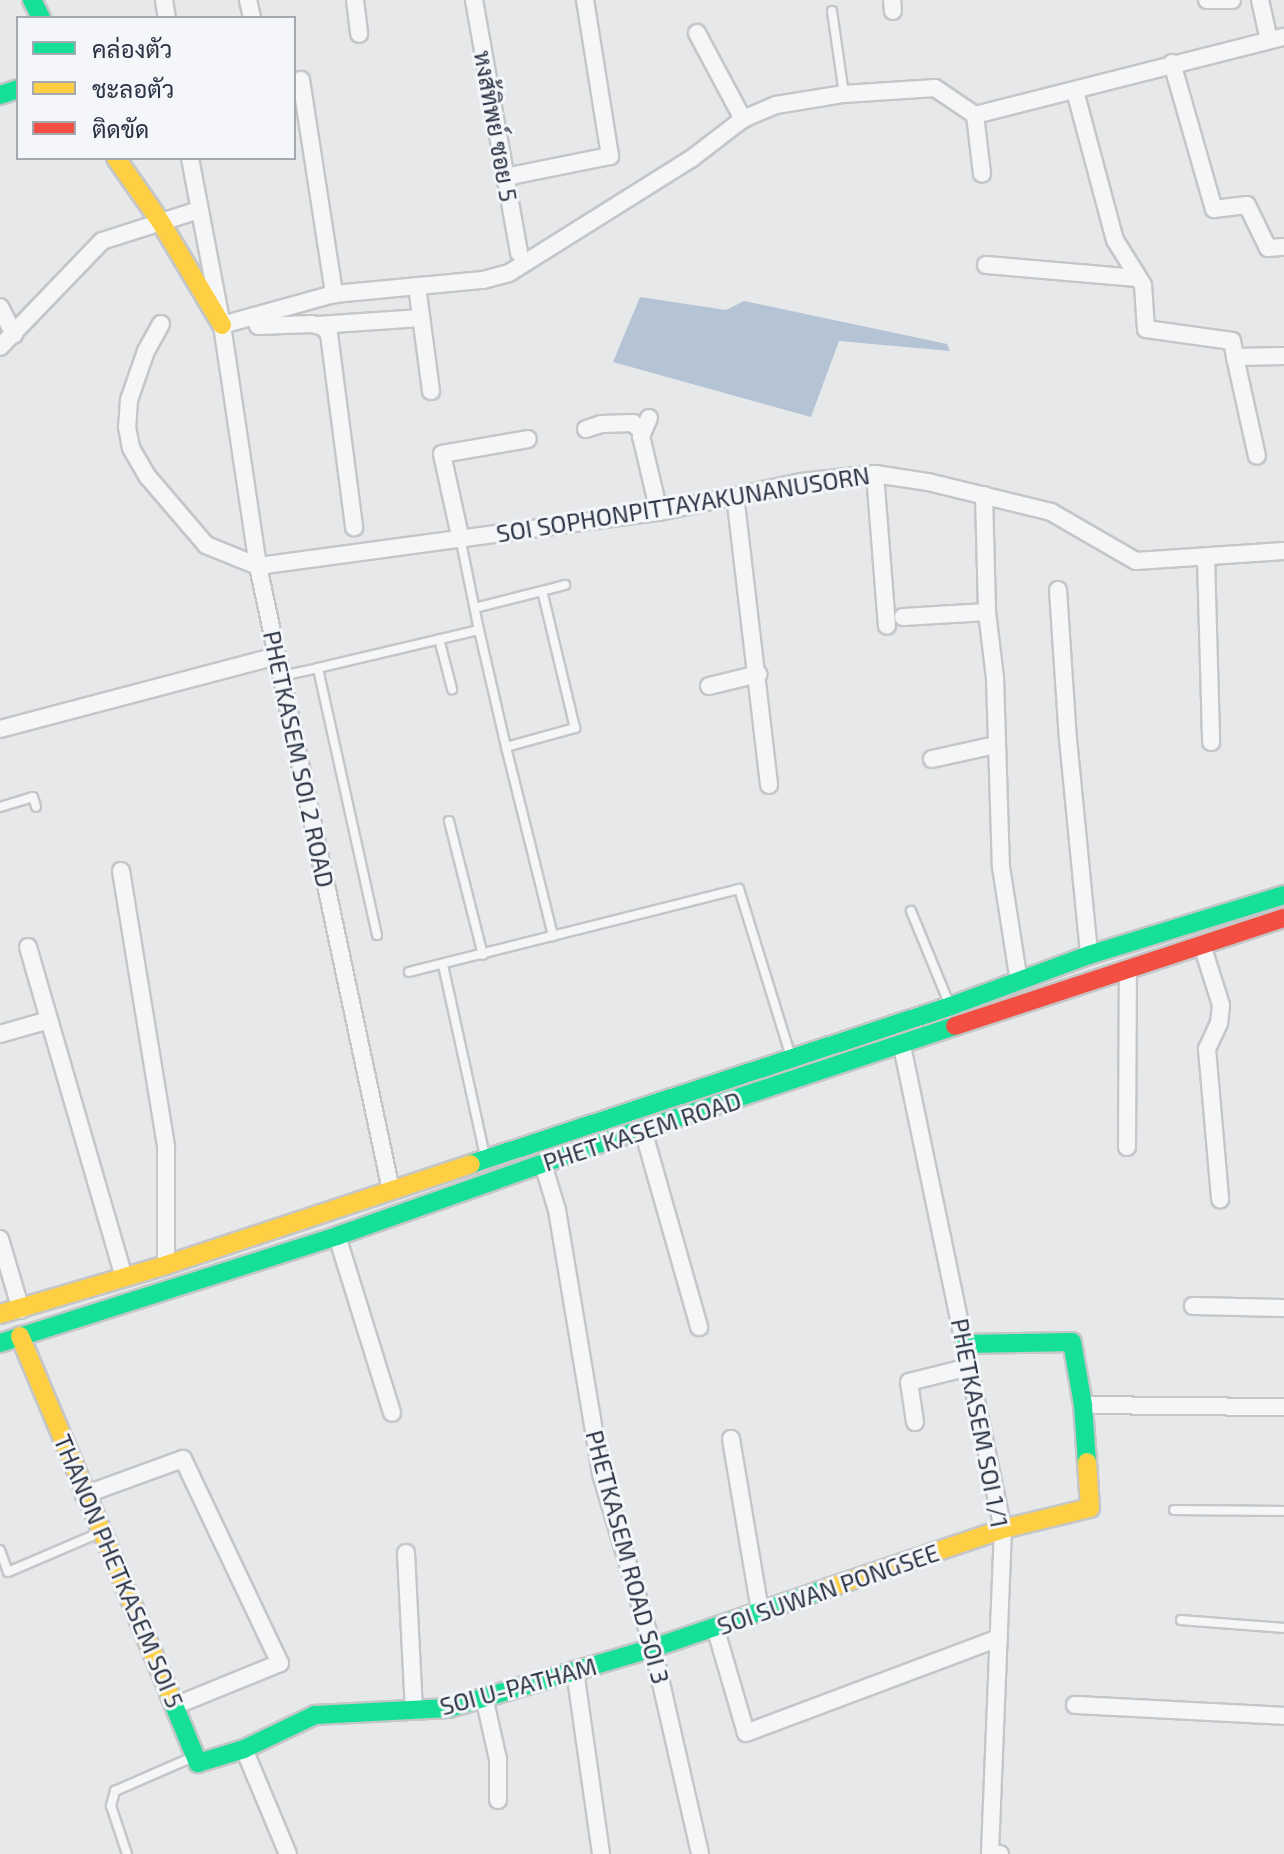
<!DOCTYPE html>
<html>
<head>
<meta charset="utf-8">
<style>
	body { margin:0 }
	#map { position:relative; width:1284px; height:1854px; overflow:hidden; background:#e6e8ea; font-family:"Exo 2",Sarabun,sans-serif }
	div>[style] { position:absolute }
	.water>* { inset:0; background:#b4c4d5 }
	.roads { filter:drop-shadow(2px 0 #c4c6c8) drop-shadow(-2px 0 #c4c6c8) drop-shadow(0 2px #c4c6c8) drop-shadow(0 -2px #c4c6c8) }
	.lane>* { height:8px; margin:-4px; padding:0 4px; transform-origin:4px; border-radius:4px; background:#f5f6f7 }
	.street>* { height:16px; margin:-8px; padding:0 8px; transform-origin:8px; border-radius:8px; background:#f5f6f7 }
	.fast>* { height:18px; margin:-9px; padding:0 9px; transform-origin:9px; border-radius:9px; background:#16e098 }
	.slow>* { height:18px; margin:-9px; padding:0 9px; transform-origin:9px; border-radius:9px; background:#ffcf43 }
	.jam>* { height:18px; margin:-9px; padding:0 9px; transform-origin:9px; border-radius:9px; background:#f24e42 }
	span { translate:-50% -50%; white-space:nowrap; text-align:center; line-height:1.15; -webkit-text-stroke:6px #f4f6f9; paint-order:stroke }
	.street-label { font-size:24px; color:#2b3445 }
	.legend { position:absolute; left:16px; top:16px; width:280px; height:144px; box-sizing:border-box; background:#f4f6f9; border:2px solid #a4a8b1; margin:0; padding:10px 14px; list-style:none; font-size:24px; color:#2b3445 }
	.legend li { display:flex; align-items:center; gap:16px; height:40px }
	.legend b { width:40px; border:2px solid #a4a8b1 }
</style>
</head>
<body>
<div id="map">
	<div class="water">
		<div style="clip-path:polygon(640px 297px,726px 310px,744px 301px,947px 344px,950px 351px,839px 341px,811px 417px,613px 362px)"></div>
	</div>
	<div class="roads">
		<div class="lane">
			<div style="left:832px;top:11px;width:84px;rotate:81.8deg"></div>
			<div style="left:460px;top:537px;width:95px;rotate:78.5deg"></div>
			<div style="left:479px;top:630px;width:120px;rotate:77deg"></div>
			<div style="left:506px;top:747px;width:72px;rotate:-15.4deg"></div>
			<div style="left:575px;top:728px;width:141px;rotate:-103.5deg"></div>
			<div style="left:542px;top:591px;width:69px;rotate:165.8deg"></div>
			<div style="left:542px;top:591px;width:24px;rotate:-15deg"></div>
			<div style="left:439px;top:639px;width:52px;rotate:75.4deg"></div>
			<div style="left:281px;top:676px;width:38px;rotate:-12deg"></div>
			<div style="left:506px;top:747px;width:195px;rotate:76deg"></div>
			<div style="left:0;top:807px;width:34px;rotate:-17deg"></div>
			<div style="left:33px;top:797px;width:10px;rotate:73deg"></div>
			<div style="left:449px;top:821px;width:138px;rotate:75.8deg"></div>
			<div style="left:911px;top:911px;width:100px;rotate:67.6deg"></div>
			<div style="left:377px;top:935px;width:273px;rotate:-102.5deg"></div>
			<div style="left:318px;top:668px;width:165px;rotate:-13.3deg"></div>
			<div style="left:443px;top:965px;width:196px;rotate:77.6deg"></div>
			<div style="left:409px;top:972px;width:340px;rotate:-14.1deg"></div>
			<div style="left:739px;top:889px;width:176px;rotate:72.8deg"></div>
			<div style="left:1174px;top:1510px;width:110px;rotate:0.5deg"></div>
			<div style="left:0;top:1550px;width:23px;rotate:70deg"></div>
			<div style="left:8px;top:1572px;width:99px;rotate:-23.2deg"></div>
			<div style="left:1181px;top:1620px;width:103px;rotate:4.4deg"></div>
			<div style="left:127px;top:1854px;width:51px;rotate:-108.4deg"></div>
			<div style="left:111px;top:1806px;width:16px;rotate:-75deg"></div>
			<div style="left:115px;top:1791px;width:85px;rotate:-23.6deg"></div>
		</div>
		<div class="street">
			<div style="left:164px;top:0;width:18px;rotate:81deg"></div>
			<div style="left:248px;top:0;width:18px;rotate:77deg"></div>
			<div style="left:355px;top:0;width:34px;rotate:83deg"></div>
			<div style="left:474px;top:0;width:257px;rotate:79.9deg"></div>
			<div style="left:892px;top:0;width:11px;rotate:85deg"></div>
			<div style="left:1207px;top:0;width:25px"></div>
			<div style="left:1260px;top:0;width:41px;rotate:77.3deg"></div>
			<div style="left:697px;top:33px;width:98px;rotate:61.9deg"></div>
			<div style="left:1172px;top:63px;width:152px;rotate:74deg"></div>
			<div style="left:1214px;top:209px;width:33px;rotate:-7deg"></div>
			<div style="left:1247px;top:205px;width:48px;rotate:64deg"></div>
			<div style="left:1268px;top:248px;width:16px;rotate:-4deg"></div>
			<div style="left:301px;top:80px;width:217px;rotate:81.2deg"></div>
			<div style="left:1075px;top:91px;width:154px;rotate:75deg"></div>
			<div style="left:1115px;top:240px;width:53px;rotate:58.1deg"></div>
			<div style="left:1143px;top:285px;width:44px;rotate:86.1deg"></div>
			<div style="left:1146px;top:329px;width:87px;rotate:7.9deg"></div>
			<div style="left:1232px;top:341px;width:16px;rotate:79deg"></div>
			<div style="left:1235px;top:357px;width:49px;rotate:-1.2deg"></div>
			<div style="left:975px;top:115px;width:59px;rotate:83.2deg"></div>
			<div style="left:190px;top:158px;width:170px;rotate:79.2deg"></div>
			<div style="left:222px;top:325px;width:244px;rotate:81.5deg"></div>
			<div style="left:258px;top:566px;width:638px;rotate:77.97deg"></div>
			<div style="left:505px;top:177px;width:107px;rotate:-11.3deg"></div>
			<div style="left:610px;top:156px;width:158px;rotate:-99.1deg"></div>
			<div style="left:986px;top:265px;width:152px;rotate:4.9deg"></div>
			<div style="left:417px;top:286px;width:106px;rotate:82.4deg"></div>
			<div style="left:0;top:307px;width:31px;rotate:63deg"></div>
			<div style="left:255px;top:316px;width:10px;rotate:73deg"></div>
			<div style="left:258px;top:326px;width:54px;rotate:-2.1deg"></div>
			<div style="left:312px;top:324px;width:11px;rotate:15deg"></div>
			<div style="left:323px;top:327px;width:9px;rotate:49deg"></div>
			<div style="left:329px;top:334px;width:195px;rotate:82.6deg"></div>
			<div style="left:161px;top:324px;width:31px;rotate:119deg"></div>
			<div style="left:146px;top:351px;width:52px;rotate:109.1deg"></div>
			<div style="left:129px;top:400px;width:27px;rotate:94deg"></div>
			<div style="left:127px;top:427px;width:21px;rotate:79deg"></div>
			<div style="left:131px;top:448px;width:34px;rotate:60deg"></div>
			<div style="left:148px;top:477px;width:89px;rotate:49.5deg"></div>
			<div style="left:206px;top:545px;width:56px;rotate:22deg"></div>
			<div style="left:258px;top:566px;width:405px;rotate:-7.7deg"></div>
			<div style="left:659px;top:512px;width:145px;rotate:-11.9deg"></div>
			<div style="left:801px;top:482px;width:74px;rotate:-6.2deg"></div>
			<div style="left:875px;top:474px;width:54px;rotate:8.6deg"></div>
			<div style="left:928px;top:482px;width:127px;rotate:13.7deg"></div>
			<div style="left:1051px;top:512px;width:98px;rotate:30deg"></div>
			<div style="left:1136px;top:561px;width:148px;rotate:-3.9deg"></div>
			<div style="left:222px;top:325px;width:116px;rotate:-15.5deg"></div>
			<div style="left:334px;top:294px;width:150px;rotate:-5.4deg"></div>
			<div style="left:483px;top:280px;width:27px;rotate:-15deg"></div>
			<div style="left:509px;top:273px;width:215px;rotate:-32.1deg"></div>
			<div style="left:691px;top:159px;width:66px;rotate:-37.6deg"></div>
			<div style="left:743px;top:119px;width:36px;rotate:-23deg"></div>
			<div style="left:776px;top:105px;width:69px;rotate:-9.2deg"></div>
			<div style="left:844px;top:94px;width:91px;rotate:-3.8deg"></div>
			<div style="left:935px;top:88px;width:48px;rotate:34deg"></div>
			<div style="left:975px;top:115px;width:319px;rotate:-14.2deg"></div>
			<div style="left:318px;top:325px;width:103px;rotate:-3.9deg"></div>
			<div style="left:0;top:347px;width:147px;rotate:-46.1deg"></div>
			<div style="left:102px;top:241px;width:102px;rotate:-17.7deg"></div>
			<div style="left:1235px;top:357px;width:101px;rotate:77.5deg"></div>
			<div style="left:649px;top:418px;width:20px;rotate:114deg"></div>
			<div style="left:641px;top:436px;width:78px;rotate:76.7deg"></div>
			<div style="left:586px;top:429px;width:16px;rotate:-18deg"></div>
			<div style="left:601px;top:424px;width:32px;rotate:-2deg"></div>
			<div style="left:633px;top:423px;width:13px;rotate:45deg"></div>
			<div style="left:875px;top:474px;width:152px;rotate:85.5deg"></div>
			<div style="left:735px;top:495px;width:292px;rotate:83.3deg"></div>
			<div style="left:984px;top:495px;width:117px;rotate:88.5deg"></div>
			<div style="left:987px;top:612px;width:66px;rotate:83.1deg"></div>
			<div style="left:995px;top:678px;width:189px;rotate:88.2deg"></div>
			<div style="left:1001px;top:867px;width:116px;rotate:81.1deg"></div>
			<div style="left:460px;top:536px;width:84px;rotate:-102.4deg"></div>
			<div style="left:442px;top:454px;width:87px;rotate:-9.9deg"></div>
			<div style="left:1206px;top:558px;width:184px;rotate:88.4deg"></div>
			<div style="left:1058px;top:590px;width:149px;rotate:86.2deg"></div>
			<div style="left:1068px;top:739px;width:217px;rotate:84.4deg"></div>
			<div style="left:903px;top:617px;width:84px;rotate:-3.4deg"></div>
			<div style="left:709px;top:686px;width:51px;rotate:-13.5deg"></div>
			<div style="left:0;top:729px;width:285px;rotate:-14.8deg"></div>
			<div style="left:932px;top:759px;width:65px;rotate:-12.5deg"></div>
			<div style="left:121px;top:871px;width:280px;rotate:80.7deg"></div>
			<div style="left:166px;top:1147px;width:118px;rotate:90deg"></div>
			<div style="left:1202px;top:945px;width:63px;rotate:72.4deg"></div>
			<div style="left:1221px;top:1005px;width:18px;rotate:96deg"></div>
			<div style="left:1219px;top:1023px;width:29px;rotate:115deg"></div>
			<div style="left:1207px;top:1049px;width:151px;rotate:85deg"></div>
			<div style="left:28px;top:947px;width:345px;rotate:73.8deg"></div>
			<div style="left:0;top:1034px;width:51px;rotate:-15.9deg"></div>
			<div style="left:902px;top:1046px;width:493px;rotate:78.2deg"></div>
			<div style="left:1003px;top:1529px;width:324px;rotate:92.3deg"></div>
			<div style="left:990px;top:1853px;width:10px;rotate:6deg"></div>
			<div style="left:643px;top:1130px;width:205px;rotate:74.1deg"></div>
			<div style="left:1127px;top:1147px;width:178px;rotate:-89.7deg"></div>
			<div style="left:543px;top:1164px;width:48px;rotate:73.1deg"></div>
			<div style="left:557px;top:1210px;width:268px;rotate:80.5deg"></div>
			<div style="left:601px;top:1474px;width:182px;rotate:73.4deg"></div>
			<div style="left:653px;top:1648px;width:211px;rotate:77.1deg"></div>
			<div style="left:337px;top:1236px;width:185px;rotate:72.7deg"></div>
			<div style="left:0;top:1239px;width:74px;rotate:73.5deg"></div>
			<div style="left:1193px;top:1306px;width:91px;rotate:1.3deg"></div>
			<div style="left:1083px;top:1405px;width:201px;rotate:0.6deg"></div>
			<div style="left:915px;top:1422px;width:40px;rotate:-98.5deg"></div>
			<div style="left:909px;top:1382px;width:62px;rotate:-14deg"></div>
			<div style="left:731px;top:1439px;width:174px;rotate:80.4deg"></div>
			<div style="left:84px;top:1495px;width:105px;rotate:-20deg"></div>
			<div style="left:183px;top:1459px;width:226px;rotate:64.6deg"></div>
			<div style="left:280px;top:1663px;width:111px;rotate:157.8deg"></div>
			<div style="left:406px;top:1553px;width:158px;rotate:87.1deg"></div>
			<div style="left:715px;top:1627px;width:110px;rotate:73.7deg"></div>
			<div style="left:746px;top:1733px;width:270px;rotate:-20.6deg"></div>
			<div style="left:575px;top:1671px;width:185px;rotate:81.9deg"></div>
			<div style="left:484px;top:1697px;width:64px;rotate:77.3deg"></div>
			<div style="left:498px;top:1759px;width:41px;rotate:90deg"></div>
			<div style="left:1075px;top:1705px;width:209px;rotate:3deg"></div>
			<div style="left:244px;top:1749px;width:114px;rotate:67.3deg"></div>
		</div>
		<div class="fast">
			<div style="left:32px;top:0;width:20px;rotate:63deg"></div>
			<div style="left:0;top:95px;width:19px;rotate:-18deg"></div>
			<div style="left:471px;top:1164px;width:505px;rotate:-18.22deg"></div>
			<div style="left:951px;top:1006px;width:147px;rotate:-20.3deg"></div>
			<div style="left:1089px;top:955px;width:204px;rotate:-17.1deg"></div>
			<div style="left:0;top:1343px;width:354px;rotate:-17.6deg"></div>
			<div style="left:337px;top:1236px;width:270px;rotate:-19.4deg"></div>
			<div style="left:592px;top:1146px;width:382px;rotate:-18.3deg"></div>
			<div style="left:966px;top:1344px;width:106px;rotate:-1.1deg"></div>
			<div style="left:1072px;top:1342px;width:64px;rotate:80.1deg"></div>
			<div style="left:1083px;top:1405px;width:57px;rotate:86deg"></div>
			<div style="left:169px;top:1693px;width:76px;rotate:67.5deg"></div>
			<div style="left:198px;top:1763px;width:48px;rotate:-16.9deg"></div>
			<div style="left:244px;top:1749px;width:79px;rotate:-25.6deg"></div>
			<div style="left:315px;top:1715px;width:134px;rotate:-3deg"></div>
			<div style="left:449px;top:1708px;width:213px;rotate:-16.4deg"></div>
			<div style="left:653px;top:1648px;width:185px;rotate:-18.9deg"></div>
		</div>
		<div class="slow">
			<div style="left:116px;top:158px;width:77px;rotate:55.1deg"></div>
			<div style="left:160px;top:221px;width:121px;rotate:59.2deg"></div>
			<div style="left:0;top:1314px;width:173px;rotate:-16.4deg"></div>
			<div style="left:166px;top:1265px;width:321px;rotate:-18.3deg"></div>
			<div style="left:20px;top:1336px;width:387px;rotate:67.3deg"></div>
			<div style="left:828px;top:1588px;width:185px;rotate:-18.6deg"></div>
			<div style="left:1003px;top:1529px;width:89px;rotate:-13.6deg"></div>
			<div style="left:1090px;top:1508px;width:46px;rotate:-93.7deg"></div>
		</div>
		<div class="jam">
			<div style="left:955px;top:1026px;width:346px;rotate:-18.2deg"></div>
		</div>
	</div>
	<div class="street-label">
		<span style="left:496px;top:126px;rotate:80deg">หงส้ทิพย์ ซอย 5</span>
		<span style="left:683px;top:504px;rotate:-9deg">SOI SOPHONPITTAYAKUNANUSORN</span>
		<span style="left:299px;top:759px;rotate:78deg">PHETKASEM SOI 2 ROAD</span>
		<span style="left:642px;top:1131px;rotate:-18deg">PHET KASEM ROAD</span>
		<span style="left:980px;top:1423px;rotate:79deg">PHETKASEM SOI 1/1</span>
		<span style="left:628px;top:1557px;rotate:75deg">PHETKASEM ROAD SOI 3</span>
		<span style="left:119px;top:1571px;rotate:67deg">THANON PHETKASEM SOI 5</span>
		<span style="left:828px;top:1589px;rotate:-19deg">SOI SUWAN PONGSEE</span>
		<span style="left:518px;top:1686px;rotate:-15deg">SOI U-PATHAM</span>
	</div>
	<ul class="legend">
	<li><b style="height:10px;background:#16e098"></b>คล่องตัว</li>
	<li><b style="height:10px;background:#ffcf43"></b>ชะลอตัว</li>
	<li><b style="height:10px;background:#f24e42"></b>ติดขัด</li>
	</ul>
</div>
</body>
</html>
